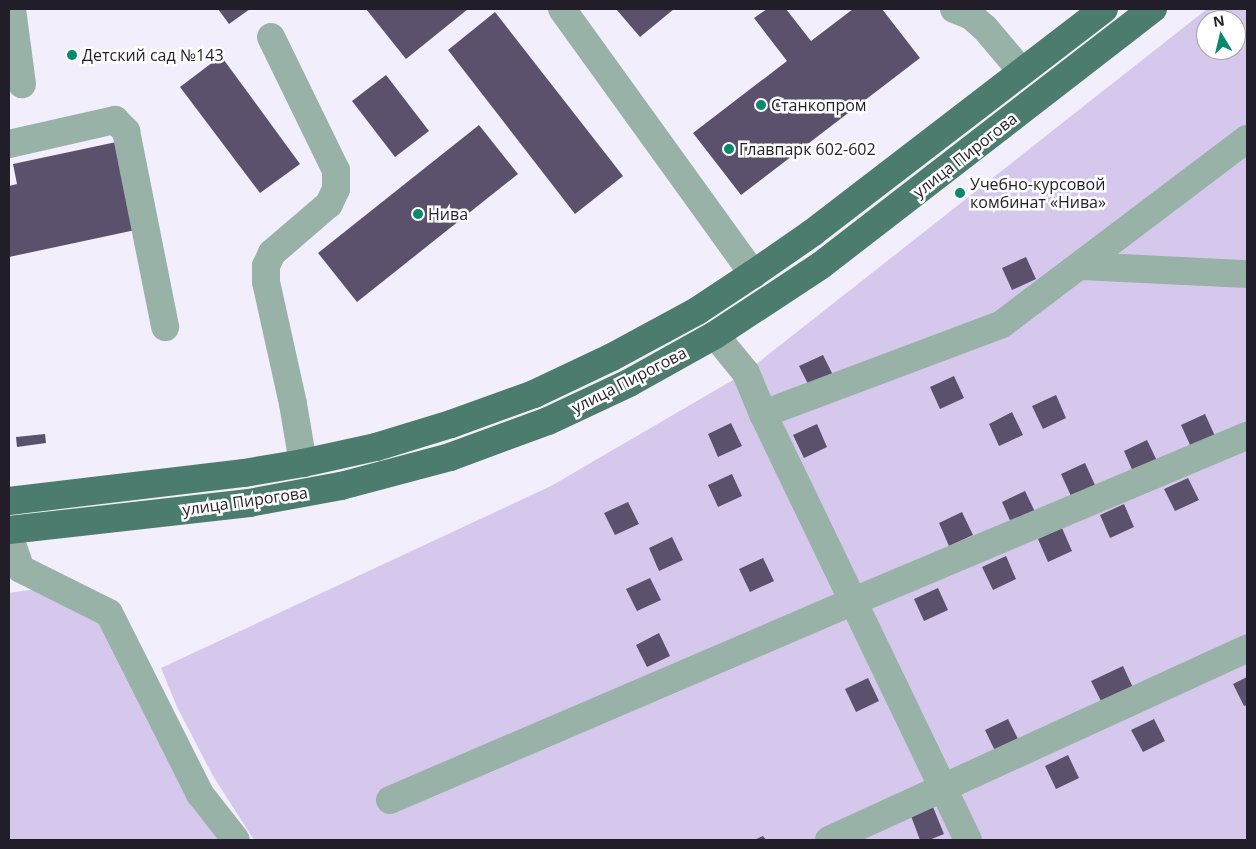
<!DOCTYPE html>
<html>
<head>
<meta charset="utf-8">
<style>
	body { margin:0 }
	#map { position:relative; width:1256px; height:849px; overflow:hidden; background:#f3eefb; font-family:"Open Sans",sans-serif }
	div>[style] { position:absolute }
	.green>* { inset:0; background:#d6c8ed }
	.building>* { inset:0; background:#5b516c }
	.minor>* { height:28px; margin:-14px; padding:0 14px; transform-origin:14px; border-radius:14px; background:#98b2a8 }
	.major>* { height:28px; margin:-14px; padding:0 14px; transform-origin:14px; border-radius:14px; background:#4c7c6d }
	.dots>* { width:14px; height:14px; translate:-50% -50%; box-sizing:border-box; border:2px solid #fefefe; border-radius:50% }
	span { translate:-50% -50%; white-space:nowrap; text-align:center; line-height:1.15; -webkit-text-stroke:5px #fefefe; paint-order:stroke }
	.poi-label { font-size:16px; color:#221e29 }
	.left { translate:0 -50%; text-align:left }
	.street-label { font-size:16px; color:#221e29 }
	.frame { position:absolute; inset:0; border:10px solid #221e29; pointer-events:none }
	.north { position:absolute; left:1196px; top:10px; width:50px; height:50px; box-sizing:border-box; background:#fefefe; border:1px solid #a6a4a9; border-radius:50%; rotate:351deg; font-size:14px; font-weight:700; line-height:20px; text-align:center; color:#221e29 }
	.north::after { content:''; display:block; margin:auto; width:18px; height:22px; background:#06896c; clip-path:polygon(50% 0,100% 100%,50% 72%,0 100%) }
</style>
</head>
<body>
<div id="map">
	<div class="green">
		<div style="clip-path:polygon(evenodd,1207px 9px,1247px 9px,1247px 840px,254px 840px,213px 776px,177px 707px,161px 668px,551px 486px,745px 373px,1207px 9px,1206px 20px,1236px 20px,1236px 50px,1206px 50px,1206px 20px)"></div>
		<div style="clip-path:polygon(75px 583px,132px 680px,218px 840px,9px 840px,9px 593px)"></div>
	</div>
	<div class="building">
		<div style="clip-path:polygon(218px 9px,250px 9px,229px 24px)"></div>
		<div style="clip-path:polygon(366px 9px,468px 9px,406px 59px)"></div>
		<div style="clip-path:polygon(616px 9px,674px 9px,640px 37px)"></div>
		<div style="clip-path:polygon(767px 9px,786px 9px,811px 41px,853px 9px,882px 9px,920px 58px,741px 195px,693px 133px,787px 61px,754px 18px)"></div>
		<div style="clip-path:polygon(495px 12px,623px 176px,575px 214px,448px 50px)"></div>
		<div style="clip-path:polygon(221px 56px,300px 164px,260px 193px,180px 87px)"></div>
		<div style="clip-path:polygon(386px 75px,429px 131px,395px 157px,352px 101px)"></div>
		<div style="clip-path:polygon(479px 125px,518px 174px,357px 302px,318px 253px)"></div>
		<div style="clip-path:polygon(121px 141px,140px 229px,9px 257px,9px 186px,17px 184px,13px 164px)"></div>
		<div style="clip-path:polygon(1026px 257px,1036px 279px,1012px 290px,1002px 268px)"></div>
		<div style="clip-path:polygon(823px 355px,834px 377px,810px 388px,799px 366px)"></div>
		<div style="clip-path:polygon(954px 376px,964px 398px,940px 409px,930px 387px)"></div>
		<div style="clip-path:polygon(1056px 395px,1066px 418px,1043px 429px,1032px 406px)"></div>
		<div style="clip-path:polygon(1012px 412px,1023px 435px,999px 446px,989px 424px)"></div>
		<div style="clip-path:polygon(1205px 414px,1215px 436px,1191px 447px,1181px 425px)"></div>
		<div style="clip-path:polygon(731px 423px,742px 446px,718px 457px,708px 434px)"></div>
		<div style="clip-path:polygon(817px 424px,827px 447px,804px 458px,793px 435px)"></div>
		<div style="clip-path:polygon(45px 434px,46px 443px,17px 447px,16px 437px)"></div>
		<div style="clip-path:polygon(1147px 440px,1158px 463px,1134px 474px,1124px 451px)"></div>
		<div style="clip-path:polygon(1085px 463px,1095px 485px,1071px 496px,1061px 474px)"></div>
		<div style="clip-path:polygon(732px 474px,742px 496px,718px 507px,708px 485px)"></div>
		<div style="clip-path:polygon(1188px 478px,1199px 500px,1175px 511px,1164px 489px)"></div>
		<div style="clip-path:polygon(1025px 491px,1036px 514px,1012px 525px,1002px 502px)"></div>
		<div style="clip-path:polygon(628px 502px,639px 524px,615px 535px,604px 513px)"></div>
		<div style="clip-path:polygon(1124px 504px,1134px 527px,1110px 538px,1100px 515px)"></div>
		<div style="clip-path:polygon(962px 512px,973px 535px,949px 546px,939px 523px)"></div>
		<div style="clip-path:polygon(1062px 528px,1072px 551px,1048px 562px,1038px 539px)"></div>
		<div style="clip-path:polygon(672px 537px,683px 560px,659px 571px,649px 548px)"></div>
		<div style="clip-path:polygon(1006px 556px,1016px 579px,993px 590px,982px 567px)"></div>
		<div style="clip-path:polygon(763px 558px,774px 581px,750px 592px,739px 569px)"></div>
		<div style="clip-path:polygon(650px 578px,661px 600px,637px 611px,626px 589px)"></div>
		<div style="clip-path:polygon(938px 588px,948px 610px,924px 621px,914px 599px)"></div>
		<div style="clip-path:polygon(659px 633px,670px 656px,647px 667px,636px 645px)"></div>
		<div style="clip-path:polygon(1123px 666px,1135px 692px,1104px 707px,1091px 681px)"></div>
		<div style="clip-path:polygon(1247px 677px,1247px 705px,1244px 706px,1233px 684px)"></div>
		<div style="clip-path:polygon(868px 678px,879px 701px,856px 712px,845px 689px)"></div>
		<div style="clip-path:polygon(1008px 719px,1019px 741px,996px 753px,985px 730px)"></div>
		<div style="clip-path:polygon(1154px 719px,1165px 741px,1143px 752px,1131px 730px)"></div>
		<div style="clip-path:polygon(1068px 755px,1079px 778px,1056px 789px,1045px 766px)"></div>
		<div style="clip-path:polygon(933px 807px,944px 834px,929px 840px,920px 840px,911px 816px)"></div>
		<div style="clip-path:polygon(763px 836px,766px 840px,754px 840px)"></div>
	</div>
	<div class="minor">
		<div style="left:12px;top:9px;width:76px;rotate:82.4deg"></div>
		<div style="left:562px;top:9px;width:327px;rotate:54.2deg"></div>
		<div style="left:954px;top:9px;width:18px;rotate:22deg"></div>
		<div style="left:971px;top:16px;width:18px;rotate:41deg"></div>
		<div style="left:985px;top:28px;width:57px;rotate:49.9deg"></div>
		<div style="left:271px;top:37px;width:148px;rotate:64deg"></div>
		<div style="left:336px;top:170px;width:19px;rotate:90deg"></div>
		<div style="left:336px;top:189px;width:17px;rotate:115deg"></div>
		<div style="left:329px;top:204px;width:75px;rotate:139.3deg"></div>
		<div style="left:272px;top:253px;width:14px;rotate:115deg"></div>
		<div style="left:266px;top:266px;width:16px;rotate:90deg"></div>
		<div style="left:266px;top:282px;width:125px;rotate:77.5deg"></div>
		<div style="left:293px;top:404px;width:60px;rotate:80.4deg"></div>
		<div style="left:9px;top:144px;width:109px;rotate:-12.8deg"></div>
		<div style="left:115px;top:120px;width:16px;rotate:45deg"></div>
		<div style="left:126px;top:131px;width:200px;rotate:78.7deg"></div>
		<div style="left:1081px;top:266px;width:166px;rotate:2.8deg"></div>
		<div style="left:715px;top:335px;width:49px;rotate:50.8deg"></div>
		<div style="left:746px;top:373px;width:44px;rotate:67.5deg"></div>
		<div style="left:763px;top:414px;width:473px;rotate:64.3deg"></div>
		<div style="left:763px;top:414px;width:255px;rotate:-20.6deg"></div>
		<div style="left:1002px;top:324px;width:307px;rotate:-37.1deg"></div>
		<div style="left:9px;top:535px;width:36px;rotate:71deg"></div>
		<div style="left:21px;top:569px;width:98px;rotate:26.6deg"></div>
		<div style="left:109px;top:613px;width:203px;rotate:63.3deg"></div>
		<div style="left:200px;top:794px;width:58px;rotate:52deg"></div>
		<div style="left:390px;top:800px;width:505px;rotate:-23.21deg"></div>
		<div style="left:854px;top:601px;width:426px;rotate:-22.8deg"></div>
		<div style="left:829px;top:840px;width:460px;rotate:-24.6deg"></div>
	</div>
	<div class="major">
		<div style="left:9px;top:501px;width:237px;rotate:-6.8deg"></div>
		<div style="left:244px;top:473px;width:60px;rotate:-9.6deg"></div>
		<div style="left:303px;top:463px;width:75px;rotate:-12.4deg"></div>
		<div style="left:376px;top:447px;width:78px;rotate:-17deg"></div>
		<div style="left:451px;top:424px;width:88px;rotate:-19.9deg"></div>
		<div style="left:534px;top:394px;width:86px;rotate:-25.4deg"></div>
		<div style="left:612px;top:357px;width:97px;rotate:-28.4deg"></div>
		<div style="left:697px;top:311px;width:67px;rotate:-33.5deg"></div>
		<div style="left:753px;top:274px;width:72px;rotate:-34.8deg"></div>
		<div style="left:812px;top:233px;width:368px;rotate:-37.5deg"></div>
		<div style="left:9px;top:530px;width:242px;rotate:-6.4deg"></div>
		<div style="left:249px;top:503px;width:94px;rotate:-10.5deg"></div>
		<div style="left:341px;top:486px;width:113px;rotate:-14.9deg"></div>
		<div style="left:450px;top:457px;width:104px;rotate:-20.2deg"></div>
		<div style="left:548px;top:421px;width:89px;rotate:-25.1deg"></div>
		<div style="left:629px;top:383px;width:98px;rotate:-29.2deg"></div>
		<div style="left:715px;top:335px;width:126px;rotate:-33.3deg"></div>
		<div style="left:820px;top:266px;width:421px;rotate:-37.7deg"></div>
	</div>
	<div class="dots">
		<div style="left:72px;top:55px;background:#06896c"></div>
		<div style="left:761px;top:105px;background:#06896c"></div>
		<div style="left:729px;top:149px;background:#06896c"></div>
		<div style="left:960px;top:193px;background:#06896c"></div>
		<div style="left:418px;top:214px;background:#06896c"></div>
	</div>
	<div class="poi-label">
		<span class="left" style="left:82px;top:55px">Детский сад №143</span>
		<span class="left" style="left:771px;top:105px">Станкопром</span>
		<span class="left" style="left:739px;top:149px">Главпарк 602-602</span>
		<span class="left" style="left:970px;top:193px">Учебно-курсовой<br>комбинат «Нива»</span>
		<span class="left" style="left:428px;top:214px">Нива</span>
	</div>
	<div class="street-label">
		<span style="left:965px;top:155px;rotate:-38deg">улица Пирогова</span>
		<span style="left:629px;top:380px;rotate:-27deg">улица Пирогова</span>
		<span style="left:245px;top:501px;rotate:-8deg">улица Пирогова</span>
	</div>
	<div class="frame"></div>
	<div class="north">N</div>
</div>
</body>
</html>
